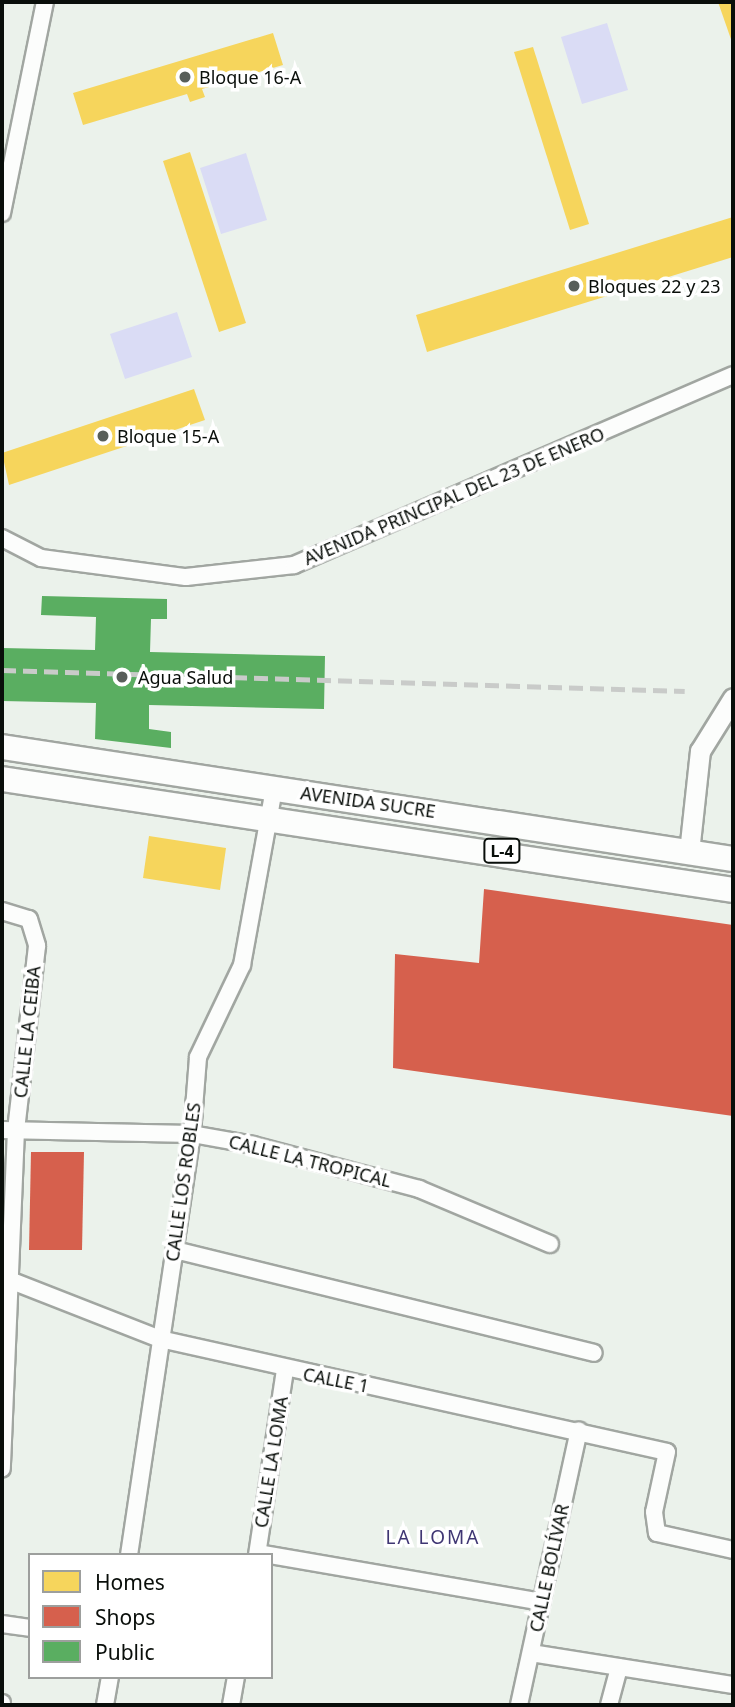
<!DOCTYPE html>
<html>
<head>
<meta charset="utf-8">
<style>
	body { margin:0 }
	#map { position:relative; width:735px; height:1707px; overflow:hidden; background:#ebf2eb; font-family:"Noto Sans",sans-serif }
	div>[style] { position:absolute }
	.green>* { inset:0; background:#dadcf5 }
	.homes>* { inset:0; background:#f6d55c }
	.shops>* { inset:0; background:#d6604d }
	.public>* { inset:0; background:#5aae61 }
	.roads { filter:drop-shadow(2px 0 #a1a6a1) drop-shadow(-2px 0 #a1a6a1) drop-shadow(0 2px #a1a6a1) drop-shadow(0 -2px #a1a6a1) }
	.minor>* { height:16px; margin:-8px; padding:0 8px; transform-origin:8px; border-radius:8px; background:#fcfdfc }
	.tertiary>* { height:19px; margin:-9.5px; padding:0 9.5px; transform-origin:9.5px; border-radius:9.5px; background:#fcfdfc }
	.primary>* { height:24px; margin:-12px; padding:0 12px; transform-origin:12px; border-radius:12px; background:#fcfdfc }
	.rail>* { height:5px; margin-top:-2.5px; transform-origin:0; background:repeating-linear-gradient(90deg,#c9cbc9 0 14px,transparent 0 21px) }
	.dots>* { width:19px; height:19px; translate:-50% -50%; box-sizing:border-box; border:4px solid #fff; border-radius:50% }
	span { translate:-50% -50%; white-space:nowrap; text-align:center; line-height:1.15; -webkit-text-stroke:7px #fff; paint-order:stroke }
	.shield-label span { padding:2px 5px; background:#fff; border:2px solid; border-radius:5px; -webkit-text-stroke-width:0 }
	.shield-label { font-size:16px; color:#090e0a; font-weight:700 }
	.poi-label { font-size:18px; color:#090e0a }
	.left { translate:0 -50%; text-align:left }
	.street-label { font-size:18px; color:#090e0a }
	.neighbourhood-label { font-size:19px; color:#3f3673; letter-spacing:2px }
	.frame { position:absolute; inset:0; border:4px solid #090e0a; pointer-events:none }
	.legend { position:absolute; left:28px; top:1553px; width:245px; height:126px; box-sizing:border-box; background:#fff; border:2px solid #9d9f9d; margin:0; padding:9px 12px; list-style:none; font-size:21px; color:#090e0a }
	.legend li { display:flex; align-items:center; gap:14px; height:35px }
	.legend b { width:35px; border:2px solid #9d9f9d }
</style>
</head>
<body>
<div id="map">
	<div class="green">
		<div style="clip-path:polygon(607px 23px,628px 90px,582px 104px,561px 37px)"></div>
		<div style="clip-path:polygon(246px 153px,267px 220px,221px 234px,200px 168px)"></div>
		<div style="clip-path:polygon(177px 312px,192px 357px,125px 379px,110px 334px)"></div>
	</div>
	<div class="homes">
		<div style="clip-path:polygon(718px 2px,733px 2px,733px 45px)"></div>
		<div style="clip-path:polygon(273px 33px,283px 65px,202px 89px,205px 97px,190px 102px,187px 94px,83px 125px,73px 93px)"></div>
		<div style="clip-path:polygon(533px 47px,589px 224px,570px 230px,514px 52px)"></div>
		<div style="clip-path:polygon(190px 152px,246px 323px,219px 332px,163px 161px)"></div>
		<div style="clip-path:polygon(733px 217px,733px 257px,427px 352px,416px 315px)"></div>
		<div style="clip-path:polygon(194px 389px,205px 420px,9px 485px,2px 453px)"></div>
		<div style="clip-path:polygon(149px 836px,226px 848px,220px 890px,143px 878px)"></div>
	</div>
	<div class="shops">
		<div style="clip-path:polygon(484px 889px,733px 925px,733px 1116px,393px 1068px,395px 954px,479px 963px)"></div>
		<div style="clip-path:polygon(31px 1152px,84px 1152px,82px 1250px,29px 1250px)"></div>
	</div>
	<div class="public">
		<div style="clip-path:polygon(42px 596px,167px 599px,167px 619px,151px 619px,150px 652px,325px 656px,324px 709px,149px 705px,149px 729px,171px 732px,171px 748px,95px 739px,96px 703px,2px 701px,2px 648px,95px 650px,96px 617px,41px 615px)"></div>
	</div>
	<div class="roads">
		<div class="minor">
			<div style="left:2px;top:213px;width:215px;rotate:-78.5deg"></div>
			<div style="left:2px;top:538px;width:44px;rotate:27.1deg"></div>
			<div style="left:41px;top:558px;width:146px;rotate:7.5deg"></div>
			<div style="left:186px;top:577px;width:109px;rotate:-6.3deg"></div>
			<div style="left:294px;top:565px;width:478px;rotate:-23.4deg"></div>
			<div style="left:2px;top:911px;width:28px;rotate:17deg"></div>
			<div style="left:29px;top:919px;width:28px;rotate:73deg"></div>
			<div style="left:37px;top:946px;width:185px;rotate:96.5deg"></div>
			<div style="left:16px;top:1130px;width:339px;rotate:92.4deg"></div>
			<div style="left:2px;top:1130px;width:190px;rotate:1.2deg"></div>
			<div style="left:192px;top:1134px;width:62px;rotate:10.2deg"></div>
			<div style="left:253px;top:1145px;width:172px;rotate:14.8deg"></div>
			<div style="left:419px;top:1189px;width:142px;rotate:22.8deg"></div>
			<div style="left:175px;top:1250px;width:431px;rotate:13.8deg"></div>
			<div style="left:12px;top:1281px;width:159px;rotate:21.4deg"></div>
			<div style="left:160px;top:1339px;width:519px;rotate:12.56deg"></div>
			<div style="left:667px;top:1452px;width:61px;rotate:102.2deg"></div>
			<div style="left:654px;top:1512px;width:21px;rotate:82deg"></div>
			<div style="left:657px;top:1533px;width:78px;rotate:12.6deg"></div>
			<div style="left:258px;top:1553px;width:287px;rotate:9.8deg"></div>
			<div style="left:129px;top:1555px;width:426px;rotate:-81.5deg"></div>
			<div style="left:192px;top:1134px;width:77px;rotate:-85.5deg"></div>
			<div style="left:198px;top:1057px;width:102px;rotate:-64.4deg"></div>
			<div style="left:242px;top:965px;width:179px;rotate:-79.7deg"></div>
			<div style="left:257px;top:1555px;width:188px;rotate:-81.4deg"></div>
			<div style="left:2px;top:1624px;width:28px;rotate:8deg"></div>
			<div style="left:531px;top:1653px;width:205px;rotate:9deg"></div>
			<div style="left:2px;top:1703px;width:2px;rotate:90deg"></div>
			<div style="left:105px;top:1705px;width:28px;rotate:-80deg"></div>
			<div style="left:231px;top:1705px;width:28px;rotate:-80deg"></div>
			<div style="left:519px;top:1705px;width:281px;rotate:-77.7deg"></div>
			<div style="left:609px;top:1705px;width:39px;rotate:-75deg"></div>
		</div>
		<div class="tertiary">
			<div style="left:689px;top:852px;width:102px;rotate:-83.8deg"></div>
			<div style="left:700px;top:751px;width:62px;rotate:-58.1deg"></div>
		</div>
		<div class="primary">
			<div style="left:2px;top:747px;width:740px;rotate:8.71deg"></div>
			<div style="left:2px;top:779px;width:739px;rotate:8.63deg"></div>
		</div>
	</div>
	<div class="rail">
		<div style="left:2px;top:670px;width:683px;rotate:1.76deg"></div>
	</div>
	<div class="dots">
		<div style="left:185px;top:77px;background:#585e59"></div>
		<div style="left:574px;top:286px;background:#585e59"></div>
		<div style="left:103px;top:436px;background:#585e59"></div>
		<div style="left:122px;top:677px;background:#585e59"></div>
	</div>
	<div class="shield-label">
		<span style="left:502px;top:851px">L-4</span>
	</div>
	<div class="poi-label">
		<span class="left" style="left:199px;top:77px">Bloque 16-A</span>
		<span class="left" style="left:588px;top:286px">Bloques 22 y 23</span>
		<span class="left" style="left:117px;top:436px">Bloque 15-A</span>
		<span class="left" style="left:138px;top:677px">Agua Salud</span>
	</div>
	<div class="street-label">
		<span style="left:454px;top:496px;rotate:-23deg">AVENIDA PRINCIPAL DEL 23 DE ENERO</span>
		<span style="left:368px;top:802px;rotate:8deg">AVENIDA SUCRE</span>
		<span style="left:27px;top:1032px;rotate:-84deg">CALLE LA CEIBA</span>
		<span style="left:310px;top:1161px;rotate:14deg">CALLE LA TROPICAL</span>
		<span style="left:183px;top:1182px;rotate:-82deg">CALLE LOS ROBLES</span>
		<span style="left:336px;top:1380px;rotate:11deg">CALLE 1</span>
		<span style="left:271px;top:1462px;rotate:-81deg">CALLE LA LOMA</span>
		<span style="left:549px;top:1568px;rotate:-78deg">CALLE BOLÍVAR</span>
	</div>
	<div class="neighbourhood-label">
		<span style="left:433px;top:1538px">LA LOMA</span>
	</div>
	<div class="frame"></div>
	<ul class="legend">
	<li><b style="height:19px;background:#f6d55c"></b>Homes</li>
	<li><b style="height:19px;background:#d6604d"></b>Shops</li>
	<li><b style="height:19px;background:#5aae61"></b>Public</li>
	</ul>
</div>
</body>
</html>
